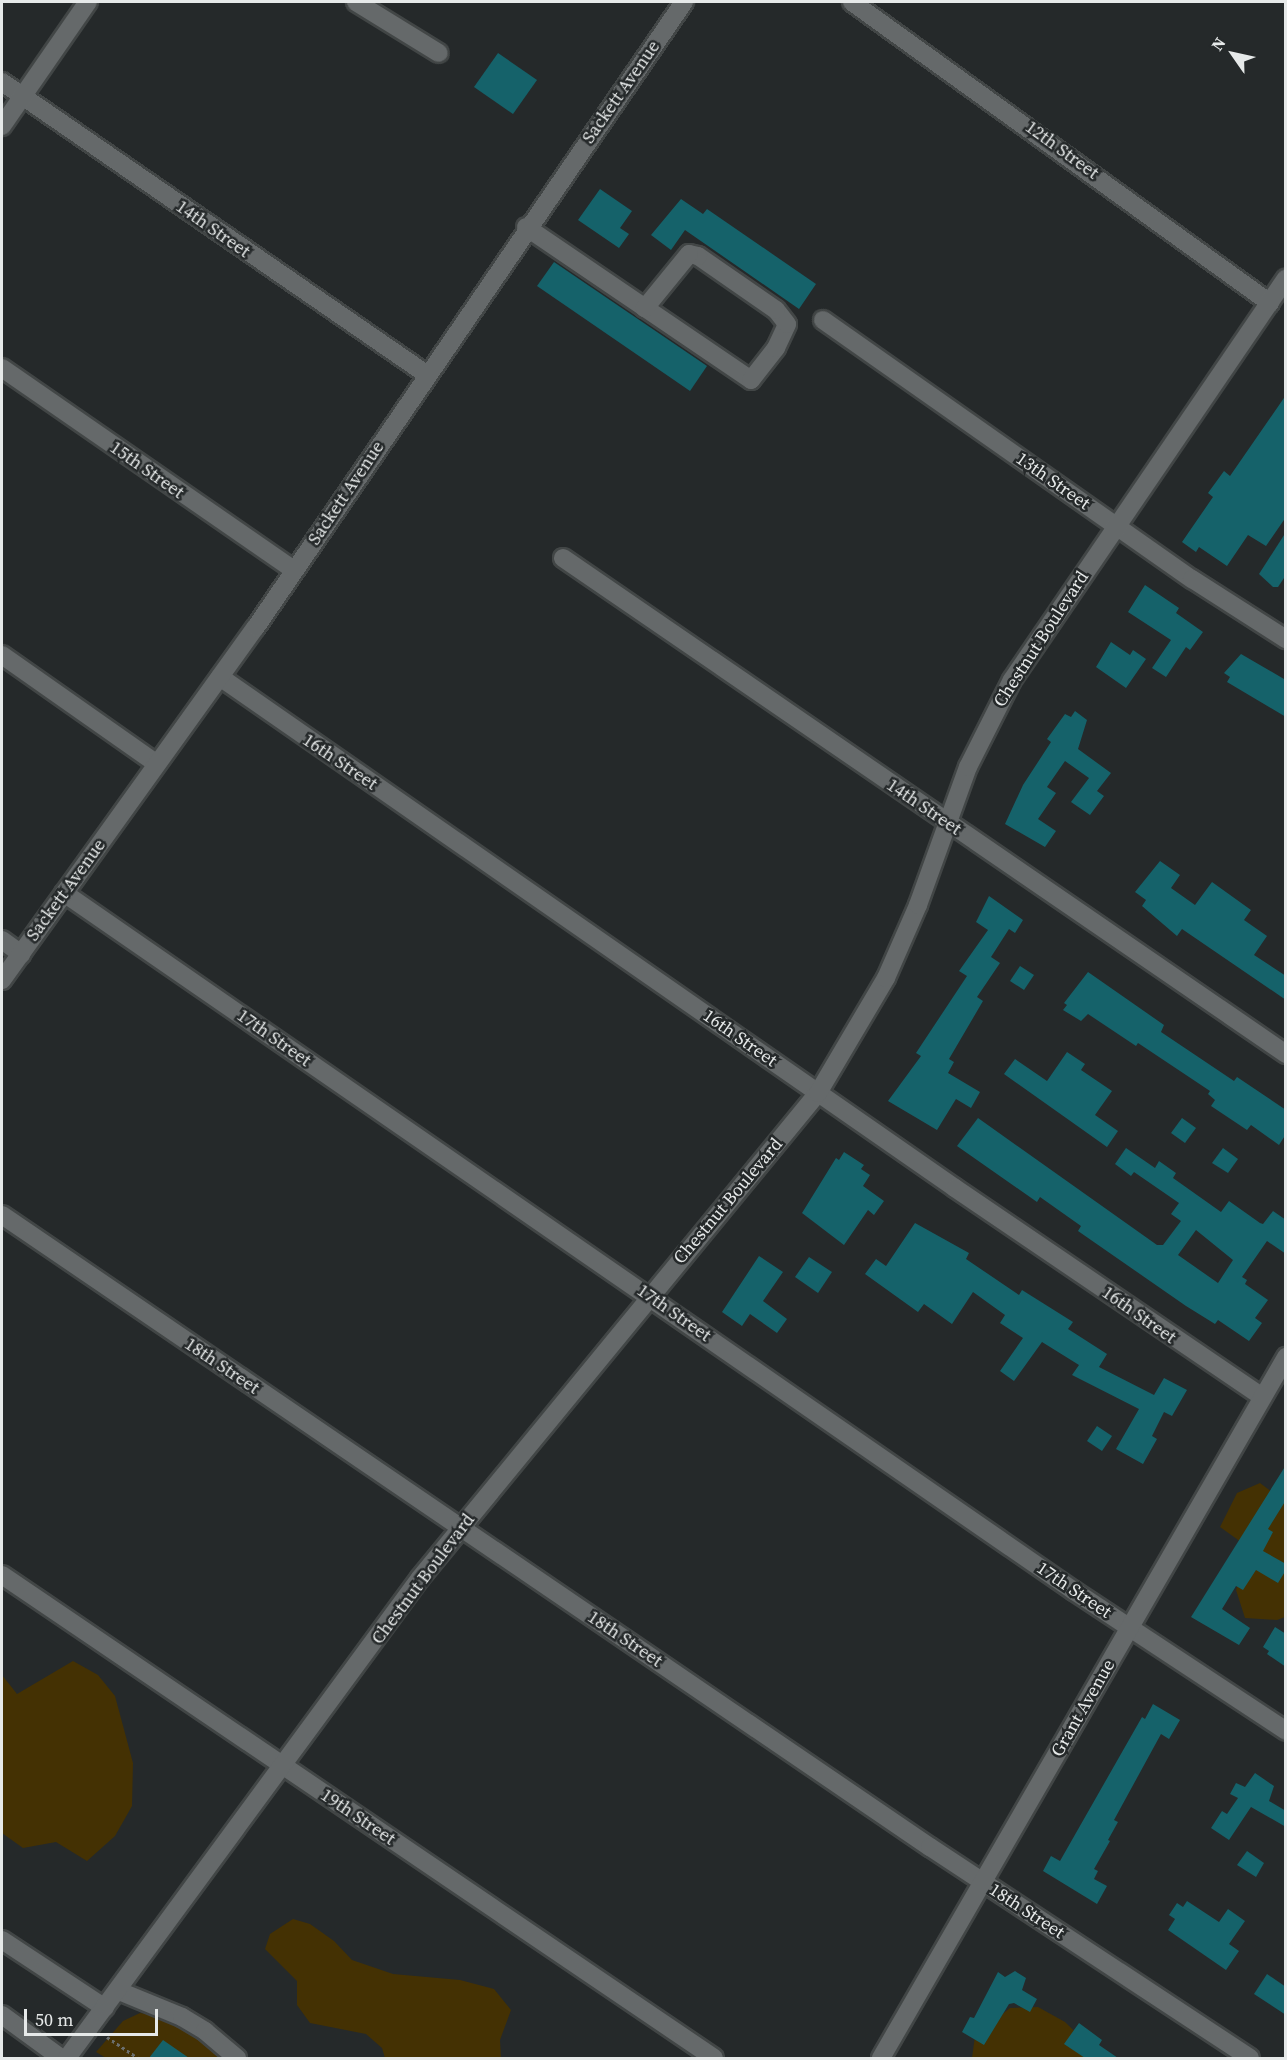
<!DOCTYPE html>
<html>
<head>
<meta charset="utf-8">
<style>
	body { margin:0 }
	#map { position:relative; width:1287px; height:2060px; overflow:hidden; background:#25292a; font-family:"Source Serif 4",serif }
	div>[style] { position:absolute }
	.green>* { inset:0; background:#443103 }
	.building>* { inset:0; background:#15626a }
	.path>* { height:3px; margin-top:-1.5px; transform-origin:0; background:repeating-linear-gradient(90deg,#6b6f6f 0 3px,transparent 0 6px) }
	.roads { filter:drop-shadow(2px 0 #424646) drop-shadow(-2px 0 #424646) drop-shadow(0 2px #424646) drop-shadow(0 -2px #424646) }
	.minor>* { height:18px; margin:-9px; padding:0 9px; transform-origin:9px; border-radius:9px; background:#65696a }
	span { translate:-50% -50%; white-space:nowrap; text-align:center; line-height:1.15; -webkit-text-stroke:5px #25292a; paint-order:stroke }
	.street-label { font-size:18px; color:#e6e9e9 }
	.frame { position:absolute; inset:0; border:3px solid #e6e9e9; pointer-events:none }
	.north { position:absolute; left:1203px; top:24px; width:60px; height:60px; -webkit-text-stroke:4px #25292a; paint-order:stroke; rotate:304deg; font-size:16px; font-weight:700; line-height:24px; text-align:center; color:#e6e9e9 }
	.north::after { content:''; display:block; margin:auto; width:21px; height:27px; background:#e6e9e9; clip-path:polygon(50% 0,100% 100%,50% 72%,0 100%) }
	.scale { position:absolute; left:24px; top:2009px; width:134px; height:27px; box-sizing:border-box; border:3px solid #e6e9e9; border-top:0; padding-left:8px; font-size:18px; line-height:21px; white-space:nowrap; color:#e6e9e9; -webkit-text-stroke:4px #25292a; paint-order:stroke }
</style>
</head>
<body>
<div id="map">
	<div class="green">
		<div style="clip-path:polygon(1260px 1483px,1285px 1502px,1285px 1617px,1277px 1620px,1245px 1618px,1236px 1590px,1245px 1564px,1241px 1542px,1220px 1527px,1237px 1493px)"></div>
		<div style="clip-path:polygon(73px 1661px,98px 1675px,115px 1696px,133px 1763px,132px 1806px,115px 1836px,87px 1861px,56px 1842px,23px 1848px,2px 1833px,2px 1675px,17px 1694px)"></div>
		<div style="clip-path:polygon(293px 1919px,310px 1924px,334px 1941px,352px 1960px,393px 1974px,460px 1980px,494px 1989px,511px 2010px,500px 2040px,501px 2058px,385px 2058px,382px 2048px,366px 2034px,310px 2023px,297px 2005px,297px 1981px,265px 1949px,270px 1934px)"></div>
		<div style="clip-path:polygon(1038px 2007px,1065px 2022px,1102px 2058px,972px 2058px,975px 2036px,1010px 2008px)"></div>
		<div style="clip-path:polygon(140px 2013px,172px 2019px,211px 2046px,221px 2058px,182px 2058px,174px 2052px,150px 2058px,106px 2058px,96px 2052px,123px 2021px)"></div>
	</div>
	<div class="building">
		<div style="clip-path:polygon(498px 53px,537px 80px,513px 114px,474px 87px)"></div>
		<div style="clip-path:polygon(600px 189px,632px 211px,620px 228px,629px 234px,619px 248px,578px 220px)"></div>
		<div style="clip-path:polygon(681px 199px,703px 214px,707px 209px,816px 284px,799px 309px,685px 230px,671px 250px,651px 235px)"></div>
		<div style="clip-path:polygon(554px 262px,707px 366px,690px 391px,537px 286px)"></div>
		<div style="clip-path:polygon(1286px 395px,1286px 517px,1266px 546px,1248px 535px,1227px 566px,1199px 547px,1196px 552px,1182px 542px,1213px 497px,1208px 493px,1224px 471px,1230px 476px)"></div>
		<div style="clip-path:polygon(1286px 532px,1286px 575px,1278px 587px,1273px 587px,1259px 574px)"></div>
		<div style="clip-path:polygon(1145px 585px,1179px 608px,1176px 613px,1203px 632px,1190px 650px,1186px 647px,1166px 677px,1152px 668px,1171px 640px,1128px 612px)"></div>
		<div style="clip-path:polygon(1111px 642px,1130px 655px,1133px 650px,1146px 659px,1126px 688px,1096px 667px)"></div>
		<div style="clip-path:polygon(1241px 654px,1284px 679px,1286px 717px,1227px 682px,1230px 677px,1224px 673px)"></div>
		<div style="clip-path:polygon(1075px 711px,1087px 720px,1078px 749px,1111px 773px,1097px 791px,1104px 796px,1090px 815px,1071px 802px,1089px 778px,1065px 761px,1047px 787px,1056px 793px,1038px 819px,1056px 831px,1045px 847px,1005px 824px,1023px 785px,1051px 742px,1047px 739px,1065px 714px,1071px 717px)"></div>
		<div style="clip-path:polygon(1160px 861px,1180px 875px,1171px 888px,1195px 905px,1212px 882px,1251px 910px,1244px 920px,1267px 936px,1254px 955px,1286px 976px,1286px 1000px,1182px 929px,1177px 936px,1142px 906px,1146px 900px,1135px 892px)"></div>
		<div style="clip-path:polygon(989px 896px,1023px 920px,1015px 933px,1009px 929px,991px 957px,1000px 963px,977px 997px,983px 1001px,949px 1059px,954px 1062px,948px 1073px,980px 1092px,971px 1108px,956px 1099px,937px 1130px,888px 1101px,921px 1056px,916px 1053px,967px 976px,959px 971px,988px 930px,976px 922px)"></div>
		<div style="clip-path:polygon(1020px 966px,1034px 975px,1024px 990px,1010px 981px)"></div>
		<div style="clip-path:polygon(1088px 972px,1164px 1025px,1161px 1032px,1234px 1081px,1237px 1077px,1286px 1110px,1286px 1134px,1279px 1145px,1251px 1125px,1247px 1130px,1211px 1106px,1215px 1100px,1208px 1094px,1210px 1091px,1138px 1043px,1136px 1046px,1088px 1014px,1081px 1021px,1063px 1010px,1067px 1005px,1064px 1003px)"></div>
		<div style="clip-path:polygon(1067px 1052px,1085px 1064px,1081px 1070px,1112px 1091px,1095px 1115px,1118px 1131px,1107px 1147px,1004px 1074px,1015px 1059px,1047px 1081px)"></div>
		<div style="clip-path:polygon(evenodd,978px 1118px,1157px 1245px,1163px 1245px,1181px 1221px,1171px 1214px,1179px 1203px,1134px 1172px,1131px 1176px,1115px 1164px,1126px 1148px,1155px 1168px,1159px 1161px,1176px 1173px,1173px 1178px,1221px 1212px,1229px 1201px,1260px 1223px,1263px 1224px,1273px 1211px,1286px 1220px,1286px 1254px,1267px 1241px,1242px 1277px,1247px 1280px,1245px 1284px,1268px 1300px,1255px 1318px,1262px 1323px,1249px 1341px,1218px 1320px,1215px 1324px,1186px 1306px,1078px 1231px,1081px 1226px,1040px 1197px,1037px 1202px,957px 1146px,978px 1118px,1196px 1230px,1233px 1260px,1218px 1283px,1178px 1255px,1196px 1230px)"></div>
		<div style="clip-path:polygon(1182px 1118px,1196px 1128px,1185px 1143px,1171px 1133px)"></div>
		<div style="clip-path:polygon(1223px 1148px,1238px 1159px,1228px 1173px,1212px 1163px)"></div>
		<div style="clip-path:polygon(844px 1152px,864px 1165px,861px 1169px,870px 1175px,863px 1186px,884px 1201px,874px 1215px,868px 1210px,844px 1245px,802px 1213px,836px 1158px,839px 1160px)"></div>
		<div style="clip-path:polygon(915px 1223px,969px 1253px,966px 1259px,1019px 1295px,1022px 1290px,1073px 1322px,1068px 1329px,1107px 1354px,1099px 1367px,1154px 1395px,1164px 1378px,1187px 1390px,1172px 1416px,1164px 1412px,1152px 1436px,1157px 1439px,1143px 1464px,1116px 1449px,1139px 1409px,1072px 1375px,1079px 1365px,1042px 1342px,1014px 1381px,1000px 1371px,1023px 1338px,1000px 1323px,1005px 1315px,973px 1292px,952px 1324px,924px 1304px,918px 1312px,865px 1274px,876px 1259px,886px 1266px)"></div>
		<div style="clip-path:polygon(759px 1256px,783px 1272px,763px 1301px,787px 1319px,777px 1333px,750px 1314px,742px 1326px,722px 1312px)"></div>
		<div style="clip-path:polygon(809px 1257px,832px 1272px,818px 1293px,795px 1277px)"></div>
		<div style="clip-path:polygon(1097px 1426px,1112px 1436px,1102px 1451px,1087px 1441px)"></div>
		<div style="clip-path:polygon(1286px 1465px,1286px 1500px,1268px 1529px,1273px 1532px,1263px 1551px,1286px 1564px,1286px 1570px,1278px 1583px,1256px 1570px,1243px 1590px,1236px 1586px,1222px 1609px,1250px 1628px,1239px 1645px,1191px 1617px)"></div>
		<div style="clip-path:polygon(1275px 1627px,1286px 1634px,1286px 1667px,1267px 1654px,1269px 1651px,1263px 1647px)"></div>
		<div style="clip-path:polygon(1153px 1704px,1180px 1720px,1169px 1739px,1161px 1734px,1114px 1820px,1118px 1822px,1108px 1840px,1110px 1841px,1094px 1869px,1098px 1871px,1094px 1879px,1107px 1886px,1097px 1904px,1043px 1871px,1051px 1856px,1060px 1861px,1142px 1717px,1145px 1719px)"></div>
		<div style="clip-path:polygon(1255px 1773px,1274px 1786px,1269px 1801px,1286px 1811px,1286px 1827px,1251px 1807px,1229px 1840px,1211px 1828px,1222px 1811px,1227px 1814px,1238px 1798px,1230px 1794px,1236px 1783px,1245px 1787px)"></div>
		<div style="clip-path:polygon(1247px 1851px,1264px 1863px,1256px 1877px,1237px 1865px)"></div>
		<div style="clip-path:polygon(1187px 1901px,1219px 1922px,1228px 1909px,1245px 1921px,1229px 1944px,1239px 1951px,1226px 1970px,1168px 1930px,1175px 1919px,1169px 1915px,1177px 1903px,1183px 1907px)"></div>
		<div style="clip-path:polygon(1015px 1971px,1026px 1978px,1022px 1990px,1037px 1999px,1030px 2012px,1014px 2003px,1009px 2004px,984px 2045px,962px 2032px,970px 2017px,974px 2018px,998px 1972px,1005px 1977px)"></div>
		<div style="clip-path:polygon(1267px 1974px,1286px 1987px,1286px 2015px,1254px 1994px)"></div>
		<div style="clip-path:polygon(1079px 2023px,1102px 2040px,1099px 2045px,1118px 2058px,1085px 2058px,1064px 2044px)"></div>
		<div style="clip-path:polygon(163px 2040px,189px 2058px,149px 2058px)"></div>
	</div>
	<div class="path">
		<div style="left:107px;top:2037px;width:37px;rotate:34deg"></div>
	</div>
	<div class="roads">
		<div class="minor">
			<div style="left:356px;top:2px;width:97px;rotate:31.6deg"></div>
			<div style="left:852px;top:2px;width:515px;rotate:35.76deg"></div>
			<div style="left:2px;top:82px;width:515px;rotate:34.55deg"></div>
			<div style="left:2px;top:126px;width:151px;rotate:-55.3deg"></div>
			<div style="left:526px;top:227px;width:272px;rotate:34.2deg"></div>
			<div style="left:751px;top:380px;width:41px;rotate:-52deg"></div>
			<div style="left:776px;top:348px;width:26px;rotate:-65deg"></div>
			<div style="left:787px;top:324px;width:18px;rotate:-128deg"></div>
			<div style="left:776px;top:310px;width:95px;rotate:-145.3deg"></div>
			<div style="left:698px;top:256px;width:9px;rotate:-167deg"></div>
			<div style="left:689px;top:254px;width:70px;rotate:129.2deg"></div>
			<div style="left:823px;top:320px;width:451px;rotate:35.1deg"></div>
			<div style="left:1192px;top:579px;width:112px;rotate:32.6deg"></div>
			<div style="left:2px;top:368px;width:355px;rotate:34.7deg"></div>
			<div style="left:563px;top:558px;width:877px;rotate:34.45deg"></div>
			<div style="left:2px;top:655px;width:189px;rotate:35.1deg"></div>
			<div style="left:220px;top:677px;width:895px;rotate:34.81deg"></div>
			<div style="left:955px;top:1188px;width:371px;rotate:34.2deg"></div>
			<div style="left:64px;top:893px;width:1228px;rotate:34.65deg"></div>
			<div style="left:1074px;top:1591px;width:254px;rotate:33.4deg"></div>
			<div style="left:2px;top:940px;width:24px;rotate:36deg"></div>
			<div style="left:2px;top:980px;width:435px;rotate:-54.3deg"></div>
			<div style="left:256px;top:627px;width:758px;rotate:-55.6deg"></div>
			<div style="left:2px;top:1215px;width:1123px;rotate:34.26deg"></div>
			<div style="left:930px;top:1847px;width:383px;rotate:33.4deg"></div>
			<div style="left:2px;top:1575px;width:860px;rotate:34.15deg"></div>
			<div style="left:2px;top:1940px;width:123px;rotate:33.4deg"></div>
			<div style="left:119px;top:1991px;width:68px;rotate:22.4deg"></div>
			<div style="left:182px;top:2017px;width:27px;rotate:31deg"></div>
			<div style="left:205px;top:2031px;width:42px;rotate:40.2deg"></div>
			<div style="left:2px;top:2015px;width:73px;rotate:36.1deg"></div>
			<div style="left:67px;top:2058px;width:596px;rotate:-53.67deg"></div>
			<div style="left:420px;top:1578px;width:627px;rotate:-50.63deg"></div>
			<div style="left:818px;top:1093px;width:134px;rotate:-59.4deg"></div>
			<div style="left:886px;top:978px;width:80px;rotate:-66.3deg"></div>
			<div style="left:918px;top:905px;width:147px;rotate:-70.1deg"></div>
			<div style="left:968px;top:767px;width:97px;rotate:-63.2deg"></div>
			<div style="left:1012px;top:680px;width:486px;rotate:-55.7deg"></div>
			<div style="left:881px;top:2058px;width:810px;rotate:-59.98deg"></div>
		</div>
	</div>
	<div class="street-label">
		<span style="left:621px;top:92px;rotate:-55deg">Sackett Avenue</span>
		<span style="left:1062px;top:150px;rotate:36deg">12th Street</span>
		<span style="left:213px;top:229px;rotate:35deg">14th Street</span>
		<span style="left:147px;top:470px;rotate:35deg">15th Street</span>
		<span style="left:1053px;top:481px;rotate:35deg">13th Street</span>
		<span style="left:346px;top:493px;rotate:-56deg">Sackett Avenue</span>
		<span style="left:1041px;top:639px;rotate:-57deg">Chestnut Boulevard</span>
		<span style="left:340px;top:762px;rotate:34deg">16th Street</span>
		<span style="left:924px;top:807px;rotate:34deg">14th Street</span>
		<span style="left:66px;top:890px;rotate:-54deg">Sackett Avenue</span>
		<span style="left:274px;top:1038px;rotate:35deg">17th Street</span>
		<span style="left:740px;top:1038px;rotate:35deg">16th Street</span>
		<span style="left:728px;top:1201px;rotate:-50deg">Chestnut Boulevard</span>
		<span style="left:674px;top:1313px;rotate:35deg">17th Street</span>
		<span style="left:1139px;top:1315px;rotate:35deg">16th Street</span>
		<span style="left:222px;top:1366px;rotate:34deg">18th Street</span>
		<span style="left:423px;top:1579px;rotate:-53deg">Chestnut Boulevard</span>
		<span style="left:1074px;top:1590px;rotate:34deg">17th Street</span>
		<span style="left:625px;top:1639px;rotate:34deg">18th Street</span>
		<span style="left:1083px;top:1708px;rotate:-60deg">Grant Avenue</span>
		<span style="left:358px;top:1817px;rotate:34deg">19th Street</span>
		<span style="left:1027px;top:1911px;rotate:33deg">18th Street</span>
	</div>
	<div class="frame"></div>
	<div class="north">N</div>
	<div class="scale">50 m</div>
</div>
</body>
</html>
